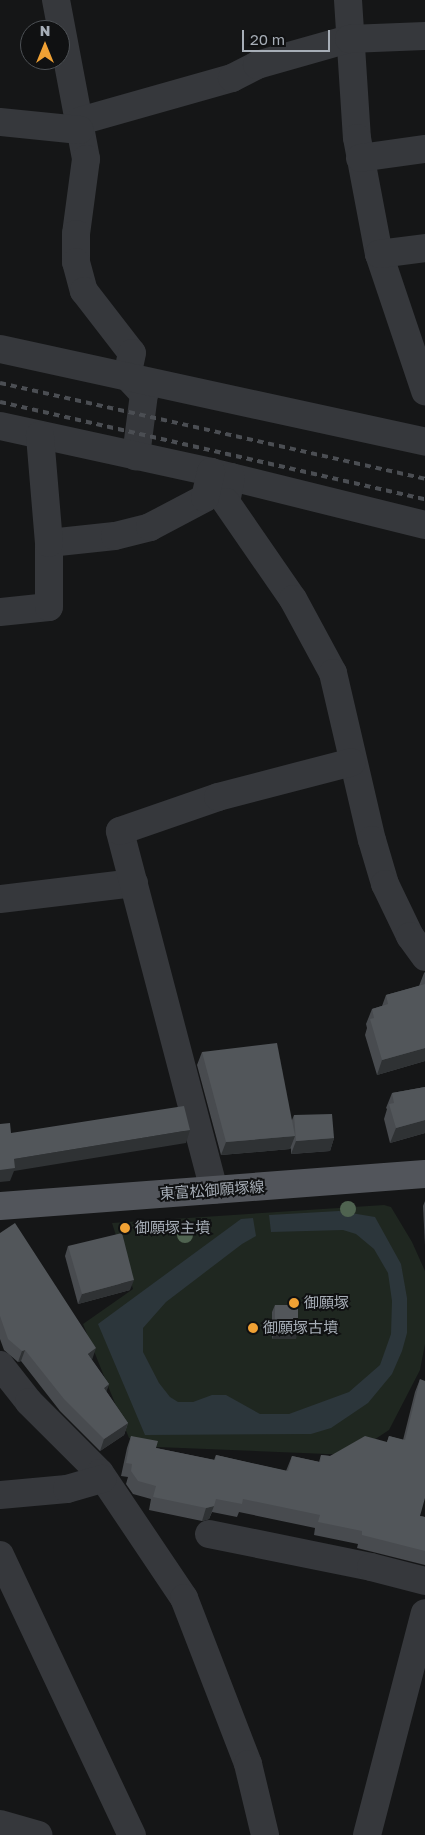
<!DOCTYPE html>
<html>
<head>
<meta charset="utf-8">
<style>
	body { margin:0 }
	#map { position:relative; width:425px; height:1835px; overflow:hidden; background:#151617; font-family:"Golos Text","Noto Sans JP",sans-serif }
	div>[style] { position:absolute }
	.green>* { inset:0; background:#1f2720 }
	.water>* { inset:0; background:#2c363b }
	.minor>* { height:28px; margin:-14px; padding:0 14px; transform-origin:14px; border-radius:14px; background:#36383c }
	.major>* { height:28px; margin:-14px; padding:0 14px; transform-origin:14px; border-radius:14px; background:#52555b }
	.rail>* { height:4px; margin-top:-2px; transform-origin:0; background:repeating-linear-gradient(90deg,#4b4e53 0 6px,transparent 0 11px) }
	.trees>* { width:16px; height:16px; margin:-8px; border-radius:50%; background:#4f6350 }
	.wall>* { inset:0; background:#484b4f }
	.shaded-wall>* { inset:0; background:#2f3234 }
	.building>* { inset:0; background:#52565a }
	.dots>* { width:14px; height:14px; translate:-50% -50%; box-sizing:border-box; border:2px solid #101112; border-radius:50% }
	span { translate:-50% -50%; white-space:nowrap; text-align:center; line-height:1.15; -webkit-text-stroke:4px #101112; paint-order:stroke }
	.street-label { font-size:15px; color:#a7aeb7 }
	.poi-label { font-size:15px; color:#a7aeb7 }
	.left { translate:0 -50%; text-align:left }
	.north { position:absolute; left:20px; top:20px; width:50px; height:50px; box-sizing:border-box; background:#101112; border:1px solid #4c5054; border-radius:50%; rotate:0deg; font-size:14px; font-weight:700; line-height:20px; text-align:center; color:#a7aeb7 }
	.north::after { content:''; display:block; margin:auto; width:18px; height:22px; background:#f0a134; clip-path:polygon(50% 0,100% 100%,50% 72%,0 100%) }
	.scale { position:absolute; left:242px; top:30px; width:88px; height:22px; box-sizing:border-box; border:2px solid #a7aeb7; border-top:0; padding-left:6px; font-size:15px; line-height:18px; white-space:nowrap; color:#a7aeb7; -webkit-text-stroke:4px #101112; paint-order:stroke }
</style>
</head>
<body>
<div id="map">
	<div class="green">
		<div style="clip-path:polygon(384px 1205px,391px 1207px,412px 1242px,425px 1271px,425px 1344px,420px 1370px,389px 1430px,351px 1455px,157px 1447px,129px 1438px,83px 1324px,133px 1289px,112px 1223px)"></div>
	</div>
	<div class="water">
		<div style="clip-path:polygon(339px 1211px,375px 1217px,401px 1264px,407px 1298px,407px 1333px,402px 1351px,392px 1374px,368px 1403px,331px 1428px,311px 1434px,145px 1435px,98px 1324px,241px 1219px,253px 1218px,256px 1236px,242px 1244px,166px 1302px,143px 1328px,143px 1352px,159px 1383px,170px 1397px,178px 1402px,193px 1402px,212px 1395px,226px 1395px,260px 1414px,289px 1414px,349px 1392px,380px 1365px,391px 1334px,392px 1301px,388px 1273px,374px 1249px,356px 1234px,343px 1230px,271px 1232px,269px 1215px)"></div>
	</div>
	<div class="minor">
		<div style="left:56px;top:0;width:162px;rotate:79.3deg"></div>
		<div style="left:86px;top:159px;width:76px;rotate:97.6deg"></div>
		<div style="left:76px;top:234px;width:28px;rotate:90deg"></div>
		<div style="left:76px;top:262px;width:30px;rotate:75deg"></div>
		<div style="left:84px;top:291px;width:78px;rotate:52.3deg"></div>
		<div style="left:132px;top:353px;width:24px;rotate:102deg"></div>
		<div style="left:127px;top:376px;width:25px;rotate:47deg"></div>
		<div style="left:144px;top:394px;width:63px;rotate:97.4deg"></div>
		<div style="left:348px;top:0;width:138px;rotate:86.3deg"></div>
		<div style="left:357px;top:138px;width:118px;rotate:79.3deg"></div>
		<div style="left:379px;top:254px;width:145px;rotate:71.4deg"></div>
		<div style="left:80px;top:121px;width:158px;rotate:-15.8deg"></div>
		<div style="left:232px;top:78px;width:28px;rotate:-27deg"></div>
		<div style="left:257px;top:65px;width:96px;rotate:-15.8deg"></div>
		<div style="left:349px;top:39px;width:76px;rotate:-2.3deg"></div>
		<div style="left:0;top:122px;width:80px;rotate:5.7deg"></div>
		<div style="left:360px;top:158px;width:66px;rotate:-7.9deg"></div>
		<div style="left:379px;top:254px;width:46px;rotate:-7.4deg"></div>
		<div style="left:0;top:349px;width:435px;rotate:12.3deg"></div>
		<div style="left:0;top:426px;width:216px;rotate:12.3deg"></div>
		<div style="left:211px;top:472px;width:220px;rotate:13.9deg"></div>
		<div style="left:231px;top:477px;width:25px;rotate:101deg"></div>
		<div style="left:226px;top:502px;width:118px;rotate:55.4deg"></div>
		<div style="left:293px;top:599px;width:84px;rotate:61.6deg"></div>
		<div style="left:333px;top:673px;width:171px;rotate:76.9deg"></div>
		<div style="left:372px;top:840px;width:46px;rotate:73.5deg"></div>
		<div style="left:385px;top:884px;width:58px;rotate:64.3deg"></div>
		<div style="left:410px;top:936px;width:26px;rotate:54deg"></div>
		<div style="left:49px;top:543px;width:66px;rotate:-6.1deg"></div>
		<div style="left:115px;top:536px;width:36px;rotate:-14deg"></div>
		<div style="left:150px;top:527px;width:62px;rotate:-27.8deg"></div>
		<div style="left:205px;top:498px;width:27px;rotate:-77deg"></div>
		<div style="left:0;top:612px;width:49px;rotate:-5.8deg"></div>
		<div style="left:49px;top:607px;width:64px;rotate:-90deg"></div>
		<div style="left:49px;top:543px;width:108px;rotate:-94.8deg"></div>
		<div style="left:0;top:899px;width:135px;rotate:-6.8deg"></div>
		<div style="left:214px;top:1190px;width:371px;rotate:-104.7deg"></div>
		<div style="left:120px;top:831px;width:104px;rotate:-19.1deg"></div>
		<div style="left:218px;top:797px;width:138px;rotate:-14.6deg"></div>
		<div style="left:0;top:1365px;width:47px;rotate:51.9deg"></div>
		<div style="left:29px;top:1402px;width:100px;rotate:45deg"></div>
		<div style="left:100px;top:1473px;width:151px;rotate:56.1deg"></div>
		<div style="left:184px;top:1598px;width:178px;rotate:68.9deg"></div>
		<div style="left:248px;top:1764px;width:73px;rotate:76.5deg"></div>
		<div style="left:0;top:1495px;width:67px;rotate:-5.1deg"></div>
		<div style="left:67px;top:1489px;width:37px;rotate:-16deg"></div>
		<div style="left:209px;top:1534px;width:165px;rotate:11.5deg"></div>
		<div style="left:371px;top:1567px;width:56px;rotate:14.5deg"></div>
		<div style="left:0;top:1555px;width:310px;rotate:64.8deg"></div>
		<div style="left:0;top:1824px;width:40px;rotate:16deg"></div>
		<div style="left:367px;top:1835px;width:229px;rotate:-75.4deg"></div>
	</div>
	<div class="major">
		<div style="left:0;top:1206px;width:426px;rotate:-4.3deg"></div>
	</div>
	<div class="rail">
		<div style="left:0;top:383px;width:436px;rotate:12.7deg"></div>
		<div style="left:0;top:402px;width:436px;rotate:12.9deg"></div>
	</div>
	<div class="trees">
		<div style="left:348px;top:1209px"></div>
		<div style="left:185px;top:1235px"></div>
	</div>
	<div class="wall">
		<div style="clip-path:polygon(425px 972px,425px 1061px,377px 1075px,365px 1035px,367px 1028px,366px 1024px,372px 1009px,382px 1006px,386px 995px,419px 986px,424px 973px)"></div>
		<div style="clip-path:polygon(202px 1052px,292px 1120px,294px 1115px,334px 1138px,330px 1151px,291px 1154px,291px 1148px,290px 1149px,221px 1155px,197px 1065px)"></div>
		<div style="clip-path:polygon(425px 1087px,425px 1133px,390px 1143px,384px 1119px,387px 1109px,386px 1108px,392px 1093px)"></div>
		<div style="clip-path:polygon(425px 1201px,425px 1245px,423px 1206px)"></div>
		<div style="clip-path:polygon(0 1233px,109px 1384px,106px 1391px,128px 1423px,124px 1435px,100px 1451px,60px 1411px,21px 1361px,18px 1362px,4px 1350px,0 1339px)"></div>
		<div style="clip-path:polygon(68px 1246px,130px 1290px,78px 1304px,65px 1256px)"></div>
		<div style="clip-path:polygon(275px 1305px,296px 1339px,272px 1339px,272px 1312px)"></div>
		<div style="clip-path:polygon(420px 1379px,420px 1516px,425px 1517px,425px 1565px,357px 1548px,358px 1544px,314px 1535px,315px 1528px,239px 1512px,237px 1517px,212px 1512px,209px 1519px,202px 1521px,149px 1510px,151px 1499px,133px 1494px,126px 1484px,128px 1477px,121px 1476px,127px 1448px,131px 1436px,156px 1448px,214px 1460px,216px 1455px,286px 1471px,292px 1456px,319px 1462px,321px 1455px,330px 1456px,387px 1442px,389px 1436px,403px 1440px,415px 1392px)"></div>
	</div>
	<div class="shaded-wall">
		<div style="clip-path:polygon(425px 1048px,425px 1061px,377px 1075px,382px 1060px)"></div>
		<div style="clip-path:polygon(425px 1120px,425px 1133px,390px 1143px,396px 1128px)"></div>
		<div style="clip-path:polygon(190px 1130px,186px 1143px,14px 1171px,10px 1181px,0 1182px,0 1170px,14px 1159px)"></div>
		<div style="clip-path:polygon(295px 1136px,290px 1149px,221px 1155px,226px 1142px)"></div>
		<div style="clip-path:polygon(334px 1138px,330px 1151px,291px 1154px,296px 1141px)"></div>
		<div style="clip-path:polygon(134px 1280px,130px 1290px,78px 1304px,82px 1294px)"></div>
		<div style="clip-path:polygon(275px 1332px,298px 1332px,296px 1339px,272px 1339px)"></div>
		<div style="clip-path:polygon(96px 1348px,92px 1360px,88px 1354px)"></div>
		<div style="clip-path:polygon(25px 1350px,21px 1361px,18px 1362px,22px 1351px)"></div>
		<div style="clip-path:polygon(109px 1384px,105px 1396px,104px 1388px)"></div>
		<div style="clip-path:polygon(128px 1423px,124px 1435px,100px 1451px,104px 1439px)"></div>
		<div style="clip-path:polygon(214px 1506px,209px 1519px,202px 1521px,206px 1508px)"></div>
	</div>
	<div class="building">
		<div style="clip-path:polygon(425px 984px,425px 1048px,382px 1060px,370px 1019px,374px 1018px,372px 1009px,388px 1004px,386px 995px)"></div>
		<div style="clip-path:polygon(277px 1043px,295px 1136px,226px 1142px,202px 1052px)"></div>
		<div style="clip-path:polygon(425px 1087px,425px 1120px,396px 1128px,389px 1104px,394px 1103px,392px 1093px)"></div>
		<div style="clip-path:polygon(184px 1106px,190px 1130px,14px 1159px,15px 1168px,0 1170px,0 1124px,10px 1123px,11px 1133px)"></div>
		<div style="clip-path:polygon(332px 1114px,334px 1138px,296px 1141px,294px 1115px)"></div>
		<div style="clip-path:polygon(15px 1223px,96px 1348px,88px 1354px,109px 1384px,104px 1388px,128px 1423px,104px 1439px,64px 1399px,25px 1350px,22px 1351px,8px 1339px,0 1316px,0 1233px)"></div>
		<div style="clip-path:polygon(122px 1233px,134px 1280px,82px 1294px,68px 1246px)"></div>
		<div style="clip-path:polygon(275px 1305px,298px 1305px,298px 1332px,275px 1332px)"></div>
		<div style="clip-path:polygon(420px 1379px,425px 1381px,425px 1498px,420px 1516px,425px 1517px,425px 1551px,362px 1535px,362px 1531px,318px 1522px,320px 1515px,243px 1499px,242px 1504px,216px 1499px,214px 1506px,206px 1508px,153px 1497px,156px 1486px,138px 1481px,131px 1471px,132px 1464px,126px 1463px,131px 1436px,158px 1441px,156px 1448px,215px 1460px,216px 1455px,288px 1471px,292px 1456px,320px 1462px,321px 1455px,330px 1456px,365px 1436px,387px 1442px,389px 1436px,405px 1440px)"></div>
	</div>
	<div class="dots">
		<div style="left:125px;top:1228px;background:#f0a134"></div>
		<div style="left:294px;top:1303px;background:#f0a134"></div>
		<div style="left:253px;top:1328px;background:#f0a134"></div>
	</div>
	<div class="street-label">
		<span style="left:212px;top:1190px;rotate:-4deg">東富松御願塚線</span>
	</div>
	<div class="poi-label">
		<span class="left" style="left:135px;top:1228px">御願塚主墳</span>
		<span class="left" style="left:304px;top:1303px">御願塚</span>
		<span class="left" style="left:263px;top:1328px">御願塚古墳</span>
	</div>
	<div class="north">N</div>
	<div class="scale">20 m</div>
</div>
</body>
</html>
